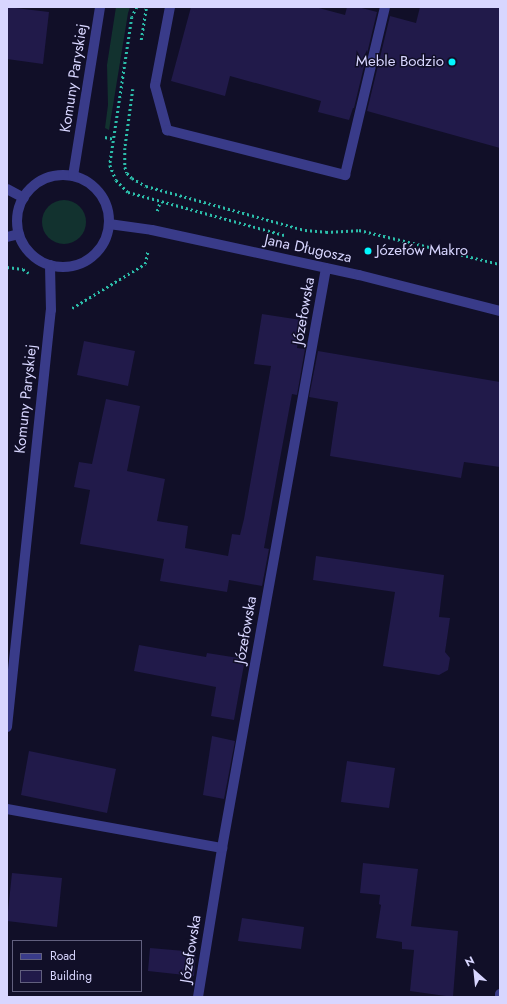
<!DOCTYPE html>
<html>
<head>
<meta charset="utf-8">
<style>
	body { margin:0 }
	#map { position:relative; width:507px; height:1004px; overflow:hidden; background:#110f28; font-family:Jost,sans-serif }
	div>[style] { position:absolute }
	.green>* { inset:0; background:#12322f }
	.round { border-radius:50% }
	.building>* { inset:0; background:#211a4a }
	.path>* { height:2.5px; margin-top:-1.25px; transform-origin:0; background:repeating-linear-gradient(90deg,#2cbdaa 0 2px,transparent 0 5px) }
	.service>* { height:10px; margin:-5px; padding:0 5px; transform-origin:5px; border-radius:5px; background:#393b89 }
	.minor>* { height:10px; margin:-5px; padding:0 5px; transform-origin:5px; border-radius:5px; background:#393b89 }
	.minor>.ring { margin:-5px; padding:0; box-sizing:content-box; background:none; border:10px solid #393b89; border-radius:50% }
	.dots>* { width:11px; height:11px; translate:-50% -50%; box-sizing:border-box; border:2px solid #110f28; border-radius:50% }
	span { translate:-50% -50%; white-space:nowrap; text-align:center; line-height:1.15; -webkit-text-stroke:3px #110f28; paint-order:stroke }
	.poi-label { font-size:15px; color:#d8d6ff }
	.right { translate:-100% -50%; text-align:right }
	.left { translate:0 -50%; text-align:left }
	.street-label { font-size:15px; color:#d8d6ff }
	.frame { position:absolute; inset:0; border:8px solid #d8d6ff; pointer-events:none }
	.legend { position:absolute; left:12px; top:940px; width:130px; height:52px; box-sizing:border-box; background:#110f28; border:1px solid #615f7e; margin:0; padding:5px 7px; list-style:none; font-size:12px; color:#d8d6ff }
	.legend li { display:flex; align-items:center; gap:8px; height:20px }
	.legend b { width:20px; border:1px solid #615f7e }
	.north { position:absolute; left:455px; top:952px; width:40px; height:40px; -webkit-text-stroke:3px #110f28; paint-order:stroke; rotate:333deg; font-size:11px; font-weight:700; line-height:16px; text-align:center; color:#d8d6ff }
	.north::after { content:''; display:block; margin:auto; width:14px; height:18px; background:#d8d6ff; clip-path:polygon(50% 0,100% 100%,50% 72%,0 100%) }
</style>
</head>
<body>
<div id="map">
	<div class="green">
		<div style="clip-path:polygon(116px 7px,130px 7px,128px 13px,109px 130px,105px 128px,108px 105px,107px 65px)"></div>
		<div class="round" style="left:42px;top:200px;width:44px;height:44px"></div>
	</div>
	<div class="building">
		<div style="clip-path:polygon(7px 7px,49px 12px,43px 64px,7px 59px)"></div>
		<div style="clip-path:polygon(191px 7px,315px 7px,345px 15px,347px 7px,358px 7px,377px 12px,354px 108px,353px 108px,349px 120px,318px 112px,321px 101px,230px 76px,225px 96px,171px 81px)"></div>
		<div style="clip-path:polygon(420px 7px,500px 7px,500px 148px,367px 111px,390px 16px,416px 23px)"></div>
		<div style="clip-path:polygon(262px 314px,301px 320px,297px 348px,305px 349px,297px 395px,292px 394px,279px 464px,264px 548px,269px 549px,262px 586px,229px 580px,227px 592px,160px 581px,164px 559px,80px 544px,90px 490px,74px 487px,79px 462px,92px 464px,106px 399px,140px 406px,127px 471px,165px 479px,157px 521px,188px 526px,185px 548px,228px 556px,232px 534px,240px 535px,244px 519px,271px 366px,254px 364px)"></div>
		<div style="clip-path:polygon(84px 341px,135px 351px,128px 386px,77px 375px)"></div>
		<div style="clip-path:polygon(318px 351px,500px 382px,500px 467px,464px 462px,461px 478px,330px 456px,338px 402px,309px 397px)"></div>
		<div style="clip-path:polygon(316px 556px,444px 575px,439px 617px,450px 618px,445px 652px,450px 658px,448px 670px,439px 675px,383px 666px,395px 592px,313px 580px)"></div>
		<div style="clip-path:polygon(139px 645px,206px 657px,207px 653px,245px 659px,234px 720px,211px 716px,216px 687px,134px 671px)"></div>
		<div style="clip-path:polygon(212px 736px,235px 741px,224px 799px,203px 795px)"></div>
		<div style="clip-path:polygon(29px 751px,116px 769px,107px 813px,21px 795px)"></div>
		<div style="clip-path:polygon(347px 761px,395px 768px,389px 808px,341px 802px)"></div>
		<div style="clip-path:polygon(363px 863px,418px 869px,411px 926px,458px 931px,453px 997px,410px 991px,414px 950px,402px 949px,402px 942px,376px 938px,381px 905px,379px 904px,380px 895px,360px 893px)"></div>
		<div style="clip-path:polygon(12px 873px,62px 878px,57px 927px,7px 921px)"></div>
		<div style="clip-path:polygon(242px 918px,304px 927px,301px 949px,238px 941px)"></div>
		<div style="clip-path:polygon(150px 948px,196px 952px,194px 976px,148px 971px)"></div>
	</div>
	<div class="path">
		<div style="left:137px;top:7px;width:11px;rotate:117deg"></div>
		<div style="left:132px;top:17px;width:150px;rotate:98.5deg"></div>
		<div style="left:110px;top:165px;width:16px;rotate:68deg"></div>
		<div style="left:116px;top:180px;width:17px;rotate:45deg"></div>
		<div style="left:128px;top:192px;width:162px;rotate:15.4deg"></div>
		<div style="left:141px;top:40px;width:33px;rotate:-81deg"></div>
		<div style="left:133px;top:89px;width:60px;rotate:97.7deg"></div>
		<div style="left:125px;top:148px;width:19px;rotate:90deg"></div>
		<div style="left:125px;top:167px;width:6px;rotate:72deg"></div>
		<div style="left:127px;top:173px;width:7px;rotate:45deg"></div>
		<div style="left:132px;top:178px;width:16px;rotate:30deg"></div>
		<div style="left:146px;top:186px;width:165px;rotate:15.5deg"></div>
		<div style="left:305px;top:230px;width:21px;rotate:5deg"></div>
		<div style="left:326px;top:232px;width:33px;rotate:-3deg"></div>
		<div style="left:359px;top:230px;width:145px;rotate:13.6deg"></div>
		<div style="left:105px;top:137px;width:9px;rotate:13deg"></div>
		<div style="left:157px;top:211px;width:9px;rotate:-72deg"></div>
		<div style="left:7px;top:267px;width:16px;rotate:7deg"></div>
		<div style="left:23px;top:269px;width:7px;rotate:34deg"></div>
		<div style="left:72px;top:308px;width:85px;rotate:-31.1deg"></div>
		<div style="left:145px;top:264px;width:14px;rotate:-78deg"></div>
	</div>
	<div class="service">
		<div style="left:170px;top:7px;width:80px;rotate:100.8deg"></div>
		<div style="left:155px;top:86px;width:46px;rotate:74.7deg"></div>
		<div style="left:167px;top:130px;width:184px;rotate:14.2deg"></div>
		<div style="left:345px;top:175px;width:173px;rotate:-76.6deg"></div>
		<div style="left:7px;top:189px;width:19px;rotate:28deg"></div>
		<div style="left:7px;top:809px;width:219px;rotate:10.3deg"></div>
	</div>
	<div class="minor">
		<div class="ring" style="left:17px;top:175px;width:82px;height:82px"></div>
		<div style="left:73px;top:176px;width:171px;rotate:-80.9deg"></div>
		<div style="left:109px;top:224px;width:43px;rotate:7.9deg"></div>
		<div style="left:152px;top:230px;width:212px;rotate:12.3deg"></div>
		<div style="left:359px;top:275px;width:146px;rotate:14.3deg"></div>
		<div style="left:7px;top:237px;width:12px;rotate:-14deg"></div>
		<div style="left:7px;top:727px;width:419px;rotate:-84deg"></div>
		<div style="left:51px;top:310px;width:45px;rotate:-91.3deg"></div>
		<div style="left:198px;top:997px;width:151px;rotate:-80.8deg"></div>
		<div style="left:222px;top:848px;width:589px;rotate:-79.83deg"></div>
		<div style="left:500px;top:997px;width:3px;rotate:-90deg"></div>
	</div>
	<div class="dots">
		<div style="left:452px;top:62px;background:#02f8ff"></div>
		<div style="left:368px;top:251px;background:#02f8ff"></div>
	</div>
	<div class="poi-label">
		<span class="right" style="left:444px;top:62px">Meble Bodzio</span>
		<span class="left" style="left:376px;top:251px">Józefów Makro</span>
	</div>
	<div class="street-label">
		<span style="left:74px;top:78px;rotate:-81deg">Komuny Paryskiej</span>
		<span style="left:308px;top:249px;rotate:12deg">Jana Długosza</span>
		<span style="left:304px;top:311px;rotate:-80deg">Józefowska</span>
		<span style="left:26px;top:399px;rotate:-84deg">Komuny Paryskiej</span>
		<span style="left:246px;top:630px;rotate:-80deg">Józefowska</span>
		<span style="left:191px;top:949px;rotate:-81deg">Józefowska</span>
	</div>
	<div class="frame"></div>
	<ul class="legend">
	<li><b style="height:5px;background:#393b89"></b>Road</li>
	<li><b style="height:11px;background:#211a4a"></b>Building</li>
	</ul>
	<div class="north">N</div>
</div>
</body>
</html>
